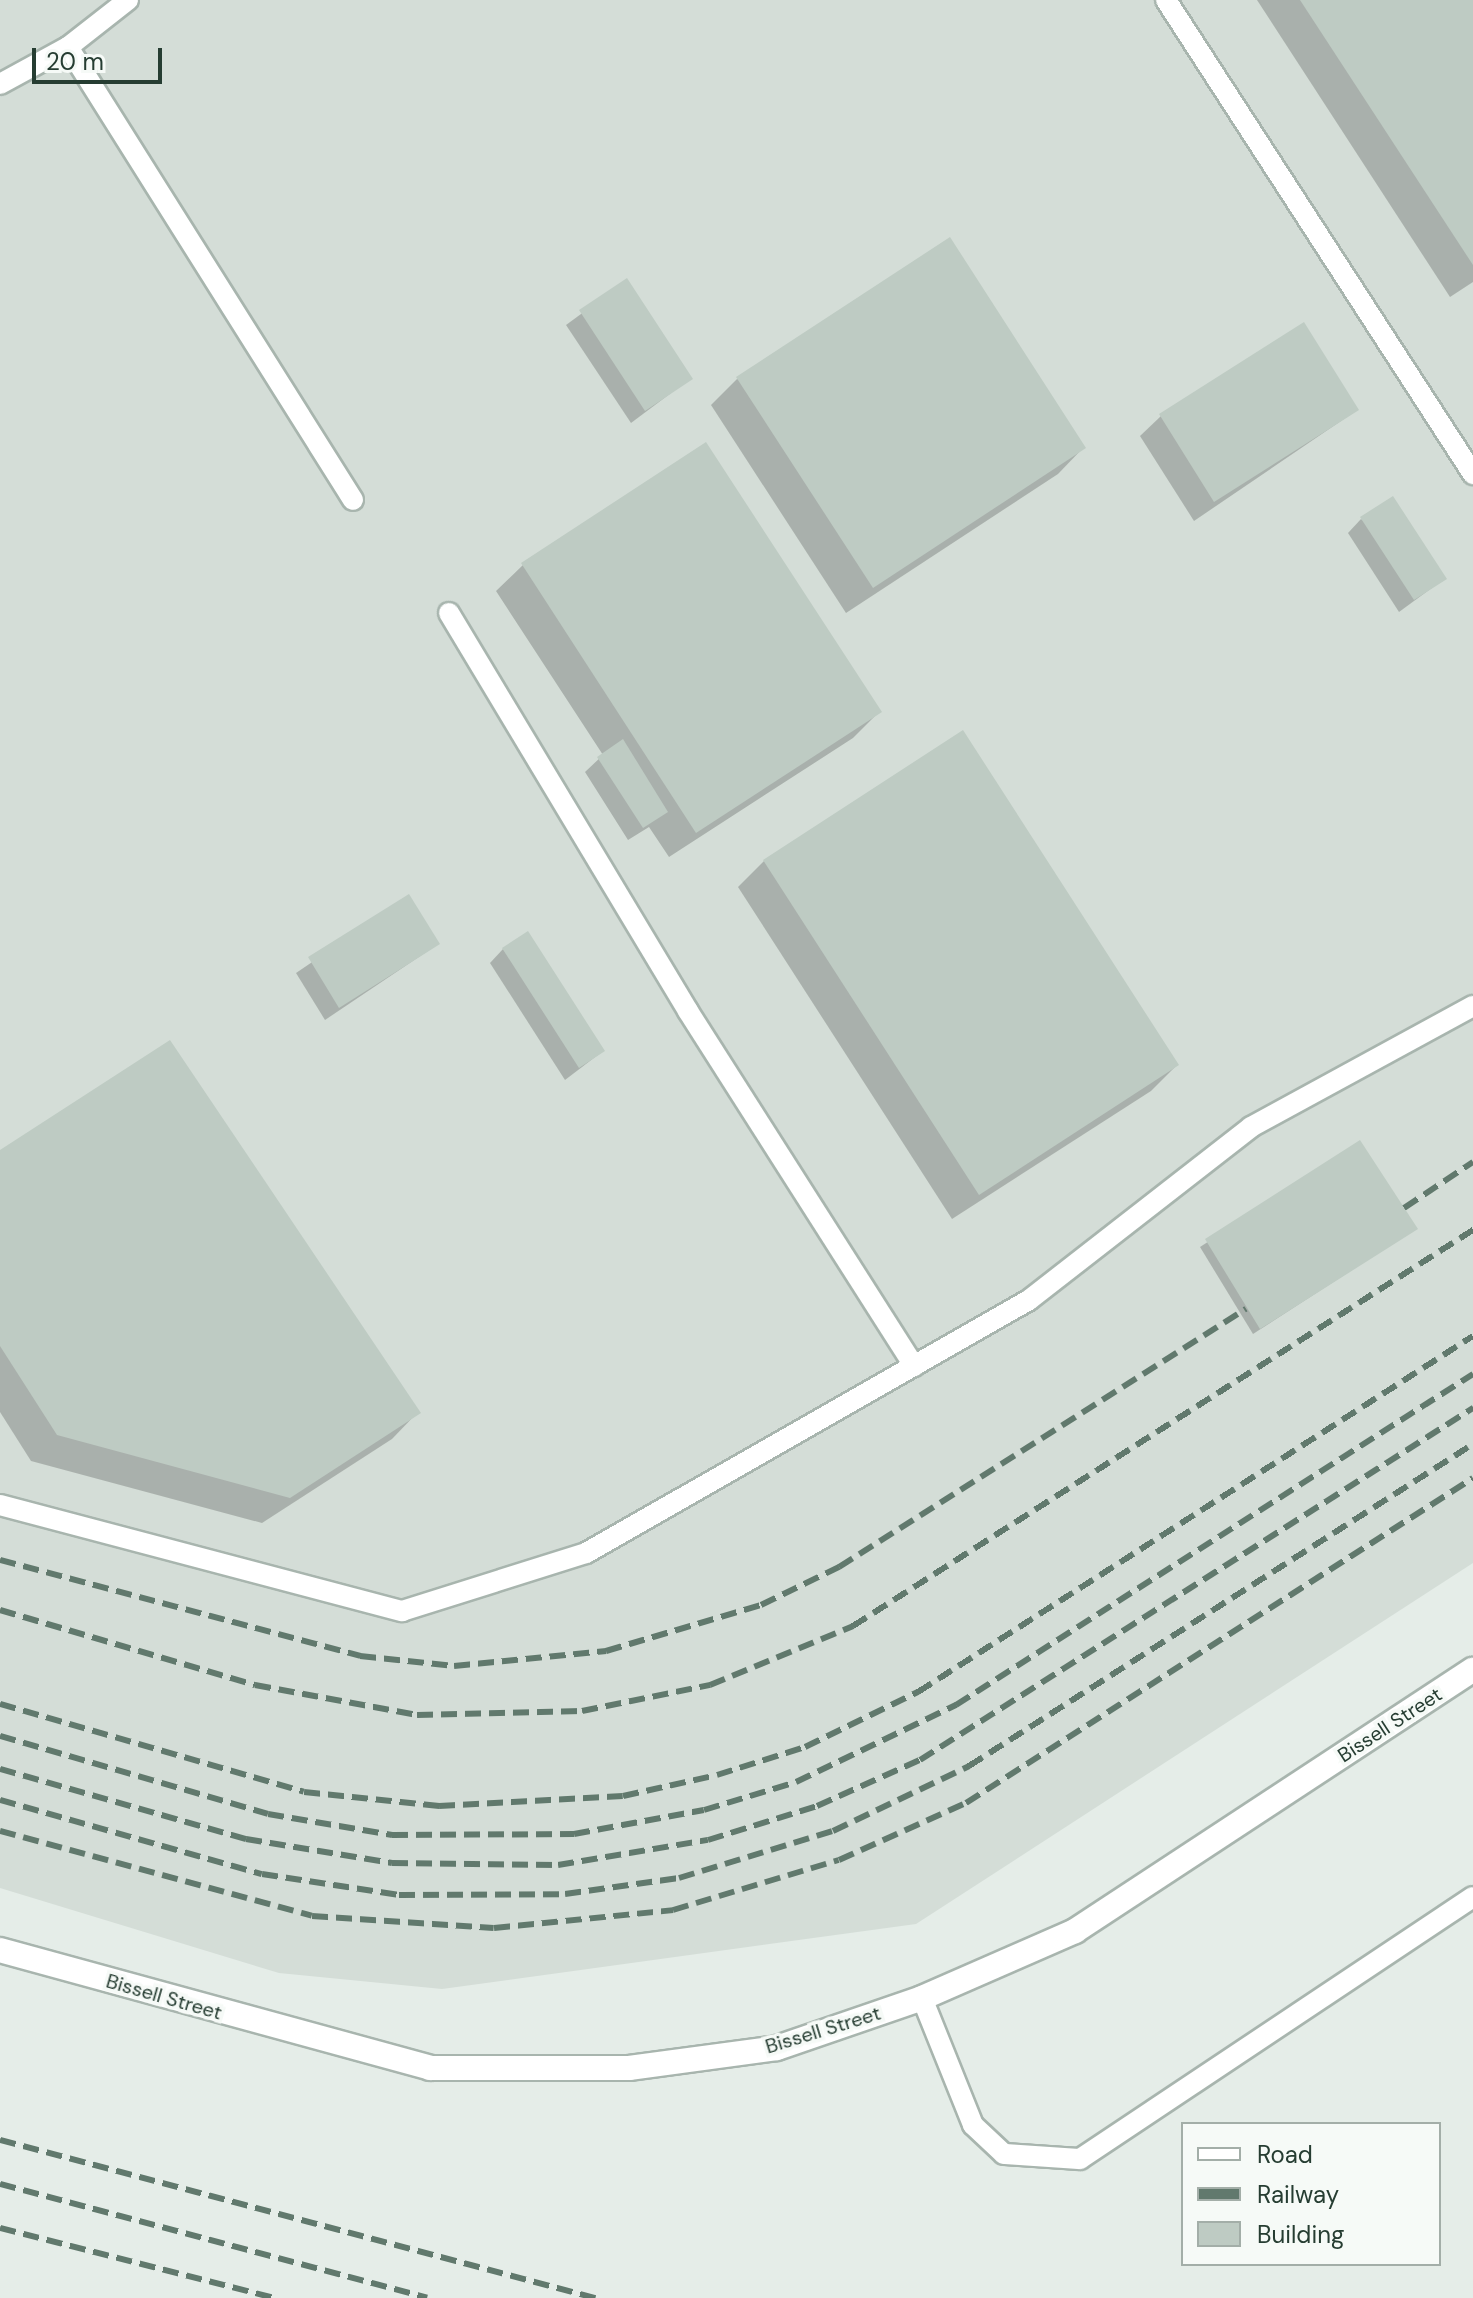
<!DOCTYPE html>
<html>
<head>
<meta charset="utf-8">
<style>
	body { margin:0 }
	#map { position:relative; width:1473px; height:2298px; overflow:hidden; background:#e5ede8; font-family:"DM Sans",sans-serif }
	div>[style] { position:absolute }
	.built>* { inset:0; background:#d4ddd7 }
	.shadow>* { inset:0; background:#0003 }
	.building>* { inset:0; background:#becbc3 }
	.roads { filter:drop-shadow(2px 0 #a8b5ae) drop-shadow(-2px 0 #a8b5ae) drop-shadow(0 2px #a8b5ae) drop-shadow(0 -2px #a8b5ae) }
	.service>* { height:20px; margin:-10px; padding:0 10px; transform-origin:10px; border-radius:10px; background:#fff }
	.minor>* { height:24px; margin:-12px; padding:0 12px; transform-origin:12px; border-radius:12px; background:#fff }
	.rail>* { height:6px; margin-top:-3px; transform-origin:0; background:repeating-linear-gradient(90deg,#61796d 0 16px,transparent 0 24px) }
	span { translate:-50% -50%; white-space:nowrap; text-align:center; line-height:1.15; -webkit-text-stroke:7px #f6faf7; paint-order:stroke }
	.street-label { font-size:20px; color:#263d32 }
	.legend { position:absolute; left:1181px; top:2122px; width:260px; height:144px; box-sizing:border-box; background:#f6faf7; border:2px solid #a3aea8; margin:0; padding:10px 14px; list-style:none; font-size:24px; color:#263d32 }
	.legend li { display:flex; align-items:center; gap:16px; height:40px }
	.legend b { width:40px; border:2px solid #a3aea8 }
	.scale { position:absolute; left:32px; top:48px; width:130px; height:36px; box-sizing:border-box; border:4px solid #263d32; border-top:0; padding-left:10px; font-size:24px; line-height:28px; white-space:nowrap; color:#263d32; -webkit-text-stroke:6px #f6faf7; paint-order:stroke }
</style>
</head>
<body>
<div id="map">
	<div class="built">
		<div style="clip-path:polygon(0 0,1473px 0,1473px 1563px,916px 1924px,442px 1989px,279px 1973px,0 1888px)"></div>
	</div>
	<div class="shadow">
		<div style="clip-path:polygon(1257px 0,1473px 0,1473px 282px,1450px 297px)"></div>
		<div style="clip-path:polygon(626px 281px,691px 378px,631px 423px,566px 325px)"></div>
		<div style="clip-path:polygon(737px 379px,1084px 447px,1058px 474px,846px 613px,711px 405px)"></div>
		<div style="clip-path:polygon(1357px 410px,1194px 521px,1140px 436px,1161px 416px)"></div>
		<div style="clip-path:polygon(1361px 519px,1444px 579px,1399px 612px,1348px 533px)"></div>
		<div style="clip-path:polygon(523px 565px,879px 712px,853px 738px,669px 857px,649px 827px,628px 840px,585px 772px,603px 755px,496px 591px)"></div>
		<div style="clip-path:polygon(764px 861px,1177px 1065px,1151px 1091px,952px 1219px,738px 887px)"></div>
		<div style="clip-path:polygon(408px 897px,438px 944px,325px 1020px,296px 973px)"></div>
		<div style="clip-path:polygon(503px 949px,603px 1051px,565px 1080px,490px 963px)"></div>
		<div style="clip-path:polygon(1360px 1143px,1415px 1229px,1253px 1334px,1200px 1247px)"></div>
		<div style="clip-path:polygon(0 1153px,418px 1412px,392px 1439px,262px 1523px,31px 1461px,0 1412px)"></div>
	</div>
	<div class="building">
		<div style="clip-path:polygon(1300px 0,1473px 0,1473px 265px)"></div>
		<div style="clip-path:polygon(950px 237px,1086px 448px,873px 588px,736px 377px)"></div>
		<div style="clip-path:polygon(627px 278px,693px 379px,645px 411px,579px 310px)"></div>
		<div style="clip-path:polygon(1304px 322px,1359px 410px,1214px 502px,1159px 414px)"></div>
		<div style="clip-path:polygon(706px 442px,882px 712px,696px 833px,521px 563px)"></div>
		<div style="clip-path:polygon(1393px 496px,1447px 579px,1414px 600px,1360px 517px)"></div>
		<div style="clip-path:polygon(963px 730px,1179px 1065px,979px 1195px,763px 860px)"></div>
		<div style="clip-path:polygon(623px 739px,668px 812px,643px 828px,597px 757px)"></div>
		<div style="clip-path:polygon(409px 894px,440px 944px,339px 1008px,308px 957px)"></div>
		<div style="clip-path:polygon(528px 931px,605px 1051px,579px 1068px,502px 948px)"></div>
		<div style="clip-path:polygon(170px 1040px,421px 1413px,290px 1498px,57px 1435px,0 1346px,0 1150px)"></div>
		<div style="clip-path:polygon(1360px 1140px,1418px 1229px,1260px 1329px,1205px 1239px)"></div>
	</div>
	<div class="roads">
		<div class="service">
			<div style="left:128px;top:0;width:76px;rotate:141.9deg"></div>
			<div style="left:68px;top:47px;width:535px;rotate:57.82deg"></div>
			<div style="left:1166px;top:0;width:565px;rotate:57.07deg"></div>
			<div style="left:0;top:84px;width:77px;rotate:-28.6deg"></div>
			<div style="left:449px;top:613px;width:464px;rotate:59deg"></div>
			<div style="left:688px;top:1011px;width:421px;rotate:57.5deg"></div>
			<div style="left:0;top:1505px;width:416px;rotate:14.8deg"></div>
			<div style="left:402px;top:1611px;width:193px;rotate:-17.5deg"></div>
			<div style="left:586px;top:1553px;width:510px;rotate:-29.73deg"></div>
			<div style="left:1029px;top:1300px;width:281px;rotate:-37.9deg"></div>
			<div style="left:1251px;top:1127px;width:253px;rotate:-28.6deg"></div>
			<div style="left:922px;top:1998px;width:137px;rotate:68.1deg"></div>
			<div style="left:973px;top:2125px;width:42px;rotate:43.1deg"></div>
			<div style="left:1004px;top:2154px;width:76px;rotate:3.8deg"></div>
			<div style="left:1080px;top:2159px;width:472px;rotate:-33.7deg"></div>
		</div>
		<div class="minor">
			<div style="left:0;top:1950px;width:446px;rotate:15.3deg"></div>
			<div style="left:430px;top:2068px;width:199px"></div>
			<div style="left:629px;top:2068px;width:149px;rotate:-7.7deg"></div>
			<div style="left:777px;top:2048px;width:153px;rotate:-19deg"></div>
			<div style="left:922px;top:1998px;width:167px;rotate:-23.6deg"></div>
			<div style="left:1075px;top:1931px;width:476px;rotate:-33.3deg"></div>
		</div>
	</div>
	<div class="rail">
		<div style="left:1404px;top:1208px;width:83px;rotate:-33.7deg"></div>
		<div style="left:0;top:1560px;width:373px;rotate:14.9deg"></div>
		<div style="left:360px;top:1656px;width:95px;rotate:6.1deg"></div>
		<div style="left:454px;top:1666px;width:153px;rotate:-5.6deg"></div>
		<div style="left:606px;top:1651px;width:162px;rotate:-16.5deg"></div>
		<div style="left:761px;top:1605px;width:87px;rotate:-26deg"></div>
		<div style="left:839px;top:1567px;width:482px;rotate:-32.4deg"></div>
		<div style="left:0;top:1610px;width:266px;rotate:16.4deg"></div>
		<div style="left:255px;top:1685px;width:165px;rotate:10.5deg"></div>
		<div style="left:417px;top:1715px;width:165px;rotate:-1.4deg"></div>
		<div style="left:582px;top:1711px;width:131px;rotate:-11.5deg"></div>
		<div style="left:710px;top:1685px;width:155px;rotate:-22.4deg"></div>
		<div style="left:853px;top:1626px;width:736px;rotate:-32.57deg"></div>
		<div style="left:0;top:1704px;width:316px;rotate:16.1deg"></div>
		<div style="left:304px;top:1792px;width:136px;rotate:5.9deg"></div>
		<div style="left:439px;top:1806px;width:184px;rotate:-3.1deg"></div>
		<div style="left:623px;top:1796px;width:96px;rotate:-12.6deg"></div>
		<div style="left:717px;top:1775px;width:92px;rotate:-17.7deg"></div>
		<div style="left:805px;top:1747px;width:126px;rotate:-26deg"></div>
		<div style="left:918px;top:1692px;width:659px;rotate:-32.68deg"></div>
		<div style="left:0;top:1736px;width:279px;rotate:16.2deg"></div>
		<div style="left:268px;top:1814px;width:126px;rotate:9.6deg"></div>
		<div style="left:392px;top:1835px;width:182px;rotate:-0.3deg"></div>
		<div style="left:574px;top:1834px;width:132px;rotate:-10.5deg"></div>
		<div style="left:704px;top:1810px;width:96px;rotate:-16.9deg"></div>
		<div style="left:796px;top:1782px;width:178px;rotate:-25.7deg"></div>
		<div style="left:956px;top:1705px;width:614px;rotate:-32.63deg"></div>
		<div style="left:0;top:1769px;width:256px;rotate:15.9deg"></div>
		<div style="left:246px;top:1839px;width:148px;rotate:9.3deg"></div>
		<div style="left:392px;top:1863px;width:166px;rotate:0.7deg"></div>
		<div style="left:558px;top:1865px;width:152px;rotate:-9.5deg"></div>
		<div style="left:708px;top:1840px;width:114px;rotate:-17.3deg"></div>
		<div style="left:817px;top:1806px;width:113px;rotate:-24.1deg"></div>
		<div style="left:920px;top:1760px;width:656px;rotate:-32.48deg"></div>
		<div style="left:0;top:1800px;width:272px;rotate:15.8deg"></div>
		<div style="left:262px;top:1874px;width:139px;rotate:8.7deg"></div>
		<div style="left:399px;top:1895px;width:166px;rotate:-0.3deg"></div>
		<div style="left:565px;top:1894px;width:115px;rotate:-8deg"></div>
		<div style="left:679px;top:1878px;width:161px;rotate:-17deg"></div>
		<div style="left:833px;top:1831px;width:151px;rotate:-25.5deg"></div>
		<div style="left:969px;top:1766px;width:598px;rotate:-32.57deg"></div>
		<div style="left:0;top:1831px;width:323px;rotate:15.2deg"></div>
		<div style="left:312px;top:1916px;width:182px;rotate:3.8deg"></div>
		<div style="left:494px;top:1928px;width:180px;rotate:-5.7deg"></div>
		<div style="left:673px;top:1910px;width:173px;rotate:-16.8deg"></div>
		<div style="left:839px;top:1860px;width:139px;rotate:-24.2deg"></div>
		<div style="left:966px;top:1803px;width:602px;rotate:-32.66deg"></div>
		<div style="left:0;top:2140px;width:616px;rotate:14.87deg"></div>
		<div style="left:0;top:2184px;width:442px;rotate:14.9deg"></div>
		<div style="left:0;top:2228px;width:283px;rotate:14.3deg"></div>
	</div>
	<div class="street-label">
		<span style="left:1390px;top:1725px;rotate:-33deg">Bissell Street</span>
		<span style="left:164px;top:1997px;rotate:16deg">Bissell Street</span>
		<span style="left:823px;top:2030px;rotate:-17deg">Bissell Street</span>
	</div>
	<ul class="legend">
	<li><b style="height:10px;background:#fff"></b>Road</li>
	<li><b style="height:10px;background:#61796d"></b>Railway</li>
	<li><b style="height:22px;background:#becbc3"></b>Building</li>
	</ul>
	<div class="scale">20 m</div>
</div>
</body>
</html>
